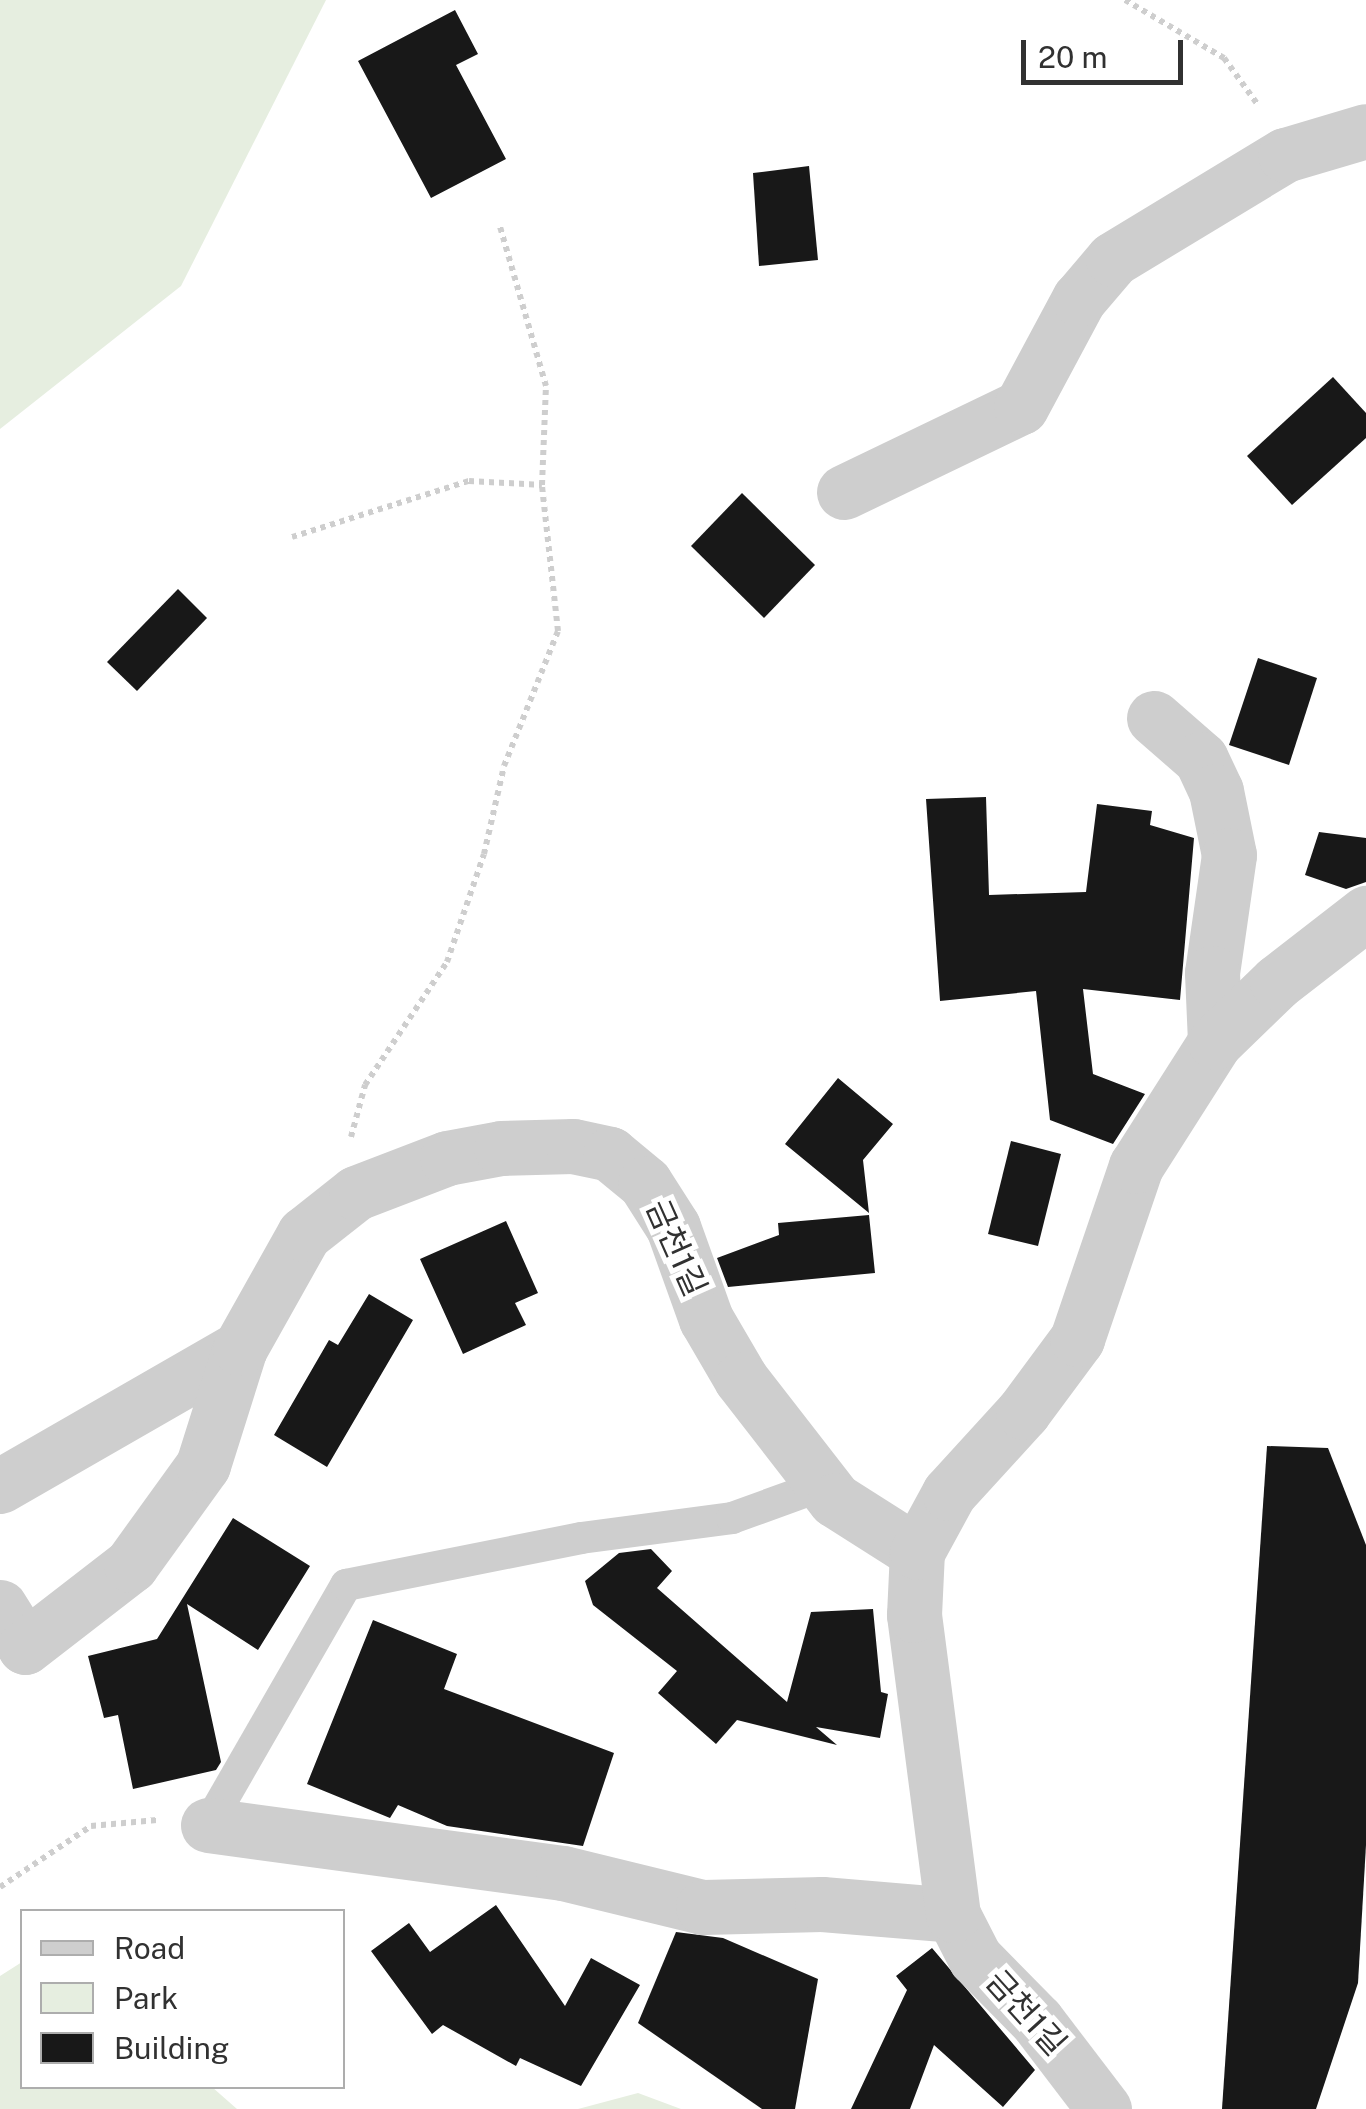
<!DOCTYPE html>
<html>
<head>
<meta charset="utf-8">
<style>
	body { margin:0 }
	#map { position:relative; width:1366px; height:2109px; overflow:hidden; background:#fff; font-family:"Public Sans","Noto Sans KR",sans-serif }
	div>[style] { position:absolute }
	.green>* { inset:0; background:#e6eee0 }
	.building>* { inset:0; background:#181818 }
	.path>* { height:6px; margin-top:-3px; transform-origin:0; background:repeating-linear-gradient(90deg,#cecece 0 5px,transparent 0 10px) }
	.lane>* { height:32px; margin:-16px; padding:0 16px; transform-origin:16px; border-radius:16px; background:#cecece }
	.street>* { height:55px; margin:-27.5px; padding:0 27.5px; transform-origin:27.5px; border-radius:27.5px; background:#cecece }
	span { translate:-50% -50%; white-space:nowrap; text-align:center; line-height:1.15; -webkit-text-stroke:10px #fff; paint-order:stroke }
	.street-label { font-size:32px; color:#313131 }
	.legend { position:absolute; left:20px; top:1909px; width:325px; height:180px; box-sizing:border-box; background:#fff; border:2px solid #adadad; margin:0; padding:12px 18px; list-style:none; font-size:30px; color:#313131 }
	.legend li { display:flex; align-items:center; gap:20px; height:50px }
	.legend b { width:50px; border:2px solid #adadad }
	.scale { position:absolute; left:1021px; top:40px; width:162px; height:45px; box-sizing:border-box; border:5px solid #313131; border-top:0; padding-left:12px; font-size:30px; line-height:35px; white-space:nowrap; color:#313131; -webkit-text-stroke:8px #fff; paint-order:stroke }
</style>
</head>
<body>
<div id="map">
	<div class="green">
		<div style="clip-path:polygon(0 0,326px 0,181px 286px,0 429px)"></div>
		<div style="clip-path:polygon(22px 1962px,22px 2086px,212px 2087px,237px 2109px,0 2109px,0 1976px)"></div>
		<div style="clip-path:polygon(638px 2093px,681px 2109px,578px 2109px)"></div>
	</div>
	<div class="building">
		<div style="clip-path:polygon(455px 10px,478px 54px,456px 65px,506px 159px,431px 198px,358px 61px)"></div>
		<div style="clip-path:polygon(809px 166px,818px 260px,759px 266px,753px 173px)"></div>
		<div style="clip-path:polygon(1333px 377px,1366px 413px,1366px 438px,1292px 505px,1247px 456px)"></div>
		<div style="clip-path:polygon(742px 493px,815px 565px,764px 618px,691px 546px)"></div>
		<div style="clip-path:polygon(178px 589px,207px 618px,137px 691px,107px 662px)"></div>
		<div style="clip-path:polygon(1258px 658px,1317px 678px,1289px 765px,1229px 745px)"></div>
		<div style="clip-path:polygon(986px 797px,989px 895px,1086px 892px,1097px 804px,1152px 811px,1150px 825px,1194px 838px,1180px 1000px,1083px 989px,1093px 1074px,1145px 1094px,1113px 1144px,1050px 1120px,1036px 991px,940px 1001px,926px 799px)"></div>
		<div style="clip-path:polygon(1319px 832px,1366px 838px,1366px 882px,1346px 889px,1305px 875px)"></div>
		<div style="clip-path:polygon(838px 1078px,893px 1124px,863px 1160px,869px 1213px,785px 1144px)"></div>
		<div style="clip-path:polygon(1011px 1141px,1061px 1154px,1038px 1246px,988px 1234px)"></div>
		<div style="clip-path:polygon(869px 1215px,875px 1273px,728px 1287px,717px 1258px,779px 1235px,778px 1223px)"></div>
		<div style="clip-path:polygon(506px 1221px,538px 1293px,515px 1303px,526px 1325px,463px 1354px,420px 1259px)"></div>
		<div style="clip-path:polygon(369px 1294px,413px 1320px,327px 1467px,274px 1435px,329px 1340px,338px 1345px)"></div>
		<div style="clip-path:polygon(1267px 1446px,1328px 1448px,1366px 1545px,1366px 1845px,1358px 1983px,1316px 2109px,1222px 2109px)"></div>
		<div style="clip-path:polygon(233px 1518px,310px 1566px,258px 1650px,187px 1604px,221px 1762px,216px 1770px,133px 1789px,118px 1715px,104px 1718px,88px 1656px,157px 1639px)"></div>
		<div style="clip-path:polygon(651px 1549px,672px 1571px,657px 1588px,787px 1702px,811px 1612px,873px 1609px,881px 1692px,888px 1694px,880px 1738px,816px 1727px,837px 1745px,737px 1720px,716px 1744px,658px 1693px,677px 1671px,593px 1605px,585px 1581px,619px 1553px)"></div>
		<div style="clip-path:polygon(373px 1620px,457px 1654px,444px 1689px,614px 1753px,583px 1846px,447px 1826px,398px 1805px,390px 1818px,307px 1784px)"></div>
		<div style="clip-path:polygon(496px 1905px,565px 2006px,591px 1958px,640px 1985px,581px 2086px,520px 2058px,516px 2066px,443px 2025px,432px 2034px,371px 1951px,409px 1923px,430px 1952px)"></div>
		<div style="clip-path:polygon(676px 1932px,723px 1938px,818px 1979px,795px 2109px,762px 2109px,638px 2023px)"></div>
		<div style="clip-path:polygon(932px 1948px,1035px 2070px,1003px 2107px,934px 2045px,910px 2109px,851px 2109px,907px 1990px,896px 1976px)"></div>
	</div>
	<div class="path">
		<div style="left:1125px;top:0;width:115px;rotate:30.4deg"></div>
		<div style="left:1224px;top:58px;width:58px;rotate:54.1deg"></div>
		<div style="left:292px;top:537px;width:186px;rotate:-17.6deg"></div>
		<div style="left:469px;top:481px;width:73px;rotate:3.1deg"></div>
		<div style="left:351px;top:1137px;width:54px;rotate:-74.9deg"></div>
		<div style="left:365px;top:1085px;width:148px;rotate:-56.3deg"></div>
		<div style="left:447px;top:962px;width:114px;rotate:-71.1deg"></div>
		<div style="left:484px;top:854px;width:90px;rotate:-77.2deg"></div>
		<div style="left:504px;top:766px;width:145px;rotate:-68.2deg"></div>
		<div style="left:558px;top:631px;width:147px;rotate:-96.3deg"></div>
		<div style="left:542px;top:485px;width:99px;rotate:-87.7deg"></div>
		<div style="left:546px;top:386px;width:166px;rotate:-106.1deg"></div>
		<div style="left:0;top:1887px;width:110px;rotate:-33.8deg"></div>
		<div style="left:91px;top:1826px;width:66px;rotate:-5.2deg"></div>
	</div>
	<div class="lane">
		<div style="left:208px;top:1825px;width:277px;rotate:-60.1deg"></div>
		<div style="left:346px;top:1585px;width:240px;rotate:-11.3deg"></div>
		<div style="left:581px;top:1538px;width:152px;rotate:-7.5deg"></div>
		<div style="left:732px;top:1518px;width:97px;rotate:-19.9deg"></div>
	</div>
	<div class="street">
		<div style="left:844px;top:492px;width:196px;rotate:-25.7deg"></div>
		<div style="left:1021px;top:407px;width:123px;rotate:-61.8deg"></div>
		<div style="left:1079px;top:299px;width:52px;rotate:-49.6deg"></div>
		<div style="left:1113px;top:259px;width:201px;rotate:-31.2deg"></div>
		<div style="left:1285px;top:155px;width:84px;rotate:-16.5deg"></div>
		<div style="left:1154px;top:718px;width:62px;rotate:41.1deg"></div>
		<div style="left:1201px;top:759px;width:35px;rotate:65deg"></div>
		<div style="left:1216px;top:791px;width:65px;rotate:78.5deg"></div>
		<div style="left:1229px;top:855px;width:119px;rotate:98.2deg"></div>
		<div style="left:1212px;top:973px;width:69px;rotate:87.5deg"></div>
		<div style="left:0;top:1486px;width:277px;rotate:-29.9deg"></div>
		<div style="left:0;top:1607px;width:47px;rotate:58deg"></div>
		<div style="left:25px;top:1647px;width:134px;rotate:-37.7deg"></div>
		<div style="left:131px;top:1565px;width:123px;rotate:-54.2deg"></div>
		<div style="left:203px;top:1465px;width:123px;rotate:-72.5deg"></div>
		<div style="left:240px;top:1348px;width:131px;rotate:-60.7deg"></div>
		<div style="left:304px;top:1234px;width:66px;rotate:-38.3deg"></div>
		<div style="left:356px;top:1193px;width:97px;rotate:-21deg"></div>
		<div style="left:447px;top:1158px;width:55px;rotate:-10.5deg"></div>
		<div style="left:501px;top:1148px;width:72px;rotate:-1.6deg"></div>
		<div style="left:573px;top:1146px;width:38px;rotate:12deg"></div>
		<div style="left:610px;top:1154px;width:45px;rotate:39.6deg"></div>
		<div style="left:645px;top:1183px;width:52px;rotate:57.5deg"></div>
		<div style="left:673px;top:1227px;width:98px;rotate:70.3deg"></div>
		<div style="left:706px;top:1319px;width:69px;rotate:59.7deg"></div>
		<div style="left:741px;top:1379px;width:153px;rotate:52.2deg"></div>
		<div style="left:835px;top:1500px;width:97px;rotate:32.4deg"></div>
		<div style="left:208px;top:1825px;width:358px;rotate:7.7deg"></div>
		<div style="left:563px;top:1873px;width:144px;rotate:13.7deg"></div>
		<div style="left:703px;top:1907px;width:119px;rotate:-1.4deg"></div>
		<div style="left:822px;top:1904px;width:131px;rotate:4.8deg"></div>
		<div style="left:1104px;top:2109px;width:111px;rotate:-127.3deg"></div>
		<div style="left:1037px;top:2021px;width:88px;rotate:-134.5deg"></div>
		<div style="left:975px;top:1958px;width:48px;rotate:-117.1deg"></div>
		<div style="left:953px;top:1915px;width:303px;rotate:-97.4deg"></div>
		<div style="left:914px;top:1615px;width:63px;rotate:-87.3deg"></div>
		<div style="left:917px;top:1552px;width:67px;rotate:-61.5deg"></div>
		<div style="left:949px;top:1493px;width:110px;rotate:-47.6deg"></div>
		<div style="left:1023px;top:1412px;width:91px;rotate:-53.5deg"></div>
		<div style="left:1077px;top:1339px;width:183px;rotate:-71.2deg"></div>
		<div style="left:1136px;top:1166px;width:147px;rotate:-57.5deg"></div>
		<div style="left:1215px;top:1042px;width:86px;rotate:-44.1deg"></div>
		<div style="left:1277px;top:982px;width:113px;rotate:-37.8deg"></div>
	</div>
	<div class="street-label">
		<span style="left:676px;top:1248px;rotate:66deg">금천1길</span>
		<span style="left:1026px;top:2013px;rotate:48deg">금천1길</span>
	</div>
	<ul class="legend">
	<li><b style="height:12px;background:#cecece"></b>Road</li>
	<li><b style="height:28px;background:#e6eee0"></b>Park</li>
	<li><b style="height:28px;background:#181818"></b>Building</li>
	</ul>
	<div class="scale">20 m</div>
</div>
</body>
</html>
